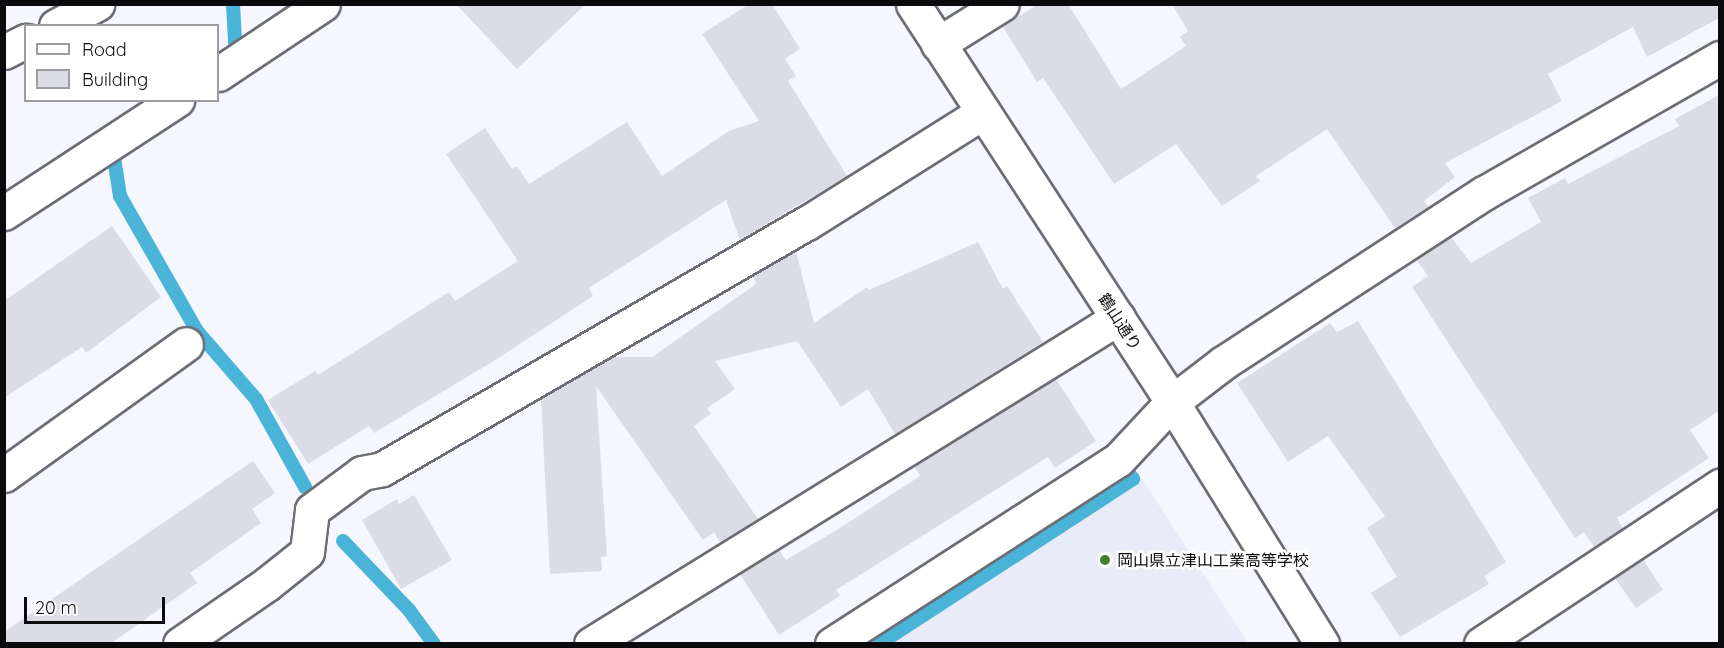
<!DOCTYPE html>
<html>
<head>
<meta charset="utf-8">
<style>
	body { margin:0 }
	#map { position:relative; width:1724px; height:648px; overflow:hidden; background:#f6f7fe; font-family:Quicksand,"Noto Sans JP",sans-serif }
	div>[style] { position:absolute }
	.built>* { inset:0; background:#eaebf8 }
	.stream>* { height:14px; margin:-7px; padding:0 7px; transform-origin:7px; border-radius:7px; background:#49b3d8 }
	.building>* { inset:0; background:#dbdce5 }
	.roads { filter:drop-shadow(2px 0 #6c6d75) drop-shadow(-2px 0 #6c6d75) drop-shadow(0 2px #6c6d75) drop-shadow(0 -2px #6c6d75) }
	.street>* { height:33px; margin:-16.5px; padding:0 16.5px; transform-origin:16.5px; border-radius:16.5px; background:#fff }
	.secondary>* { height:33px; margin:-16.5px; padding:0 16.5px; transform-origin:16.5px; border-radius:16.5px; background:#fff }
	.dots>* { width:16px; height:16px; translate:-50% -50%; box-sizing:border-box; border:3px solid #fff; border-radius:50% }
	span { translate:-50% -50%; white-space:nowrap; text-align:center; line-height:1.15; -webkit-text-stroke:5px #fff; paint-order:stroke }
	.street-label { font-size:16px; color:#0b0b0e }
	.poi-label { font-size:16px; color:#0b0b0e }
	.left { translate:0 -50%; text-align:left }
	.frame { position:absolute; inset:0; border:6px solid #0b0b0e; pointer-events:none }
	.legend { position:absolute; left:24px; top:24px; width:195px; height:78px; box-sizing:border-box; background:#fff; border:2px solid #9d9d9f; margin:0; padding:8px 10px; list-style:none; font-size:18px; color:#0b0b0e }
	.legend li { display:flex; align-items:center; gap:12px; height:30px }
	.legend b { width:30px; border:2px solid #9d9d9f }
	.scale { position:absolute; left:24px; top:597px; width:141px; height:27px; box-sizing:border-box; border:3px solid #0b0b0e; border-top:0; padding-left:8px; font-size:18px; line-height:21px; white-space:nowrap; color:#0b0b0e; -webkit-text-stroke:4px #fff; paint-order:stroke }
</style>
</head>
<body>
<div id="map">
	<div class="built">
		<div style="clip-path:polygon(1141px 477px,1248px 643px,892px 643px)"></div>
	</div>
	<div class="stream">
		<div style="left:233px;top:4px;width:55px;rotate:86.9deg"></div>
		<div style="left:112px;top:145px;width:52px;rotate:81.1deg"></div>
		<div style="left:120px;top:196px;width:155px;rotate:60.3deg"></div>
		<div style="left:197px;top:331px;width:90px;rotate:49.1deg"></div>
		<div style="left:256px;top:399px;width:101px;rotate:60.9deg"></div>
		<div style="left:343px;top:541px;width:95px;rotate:46.3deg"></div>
		<div style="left:409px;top:610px;width:42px;rotate:53.7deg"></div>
		<div style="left:879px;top:644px;width:303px;rotate:-33deg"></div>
		<div style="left:1133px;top:479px;width:5px;rotate:-127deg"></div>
	</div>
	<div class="building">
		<div style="clip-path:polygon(456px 4px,586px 4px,517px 69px)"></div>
		<div style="clip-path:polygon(749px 4px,772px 4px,800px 49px,785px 59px,796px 76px,788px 81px,847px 176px,740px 240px,726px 200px,589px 288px,593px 296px,497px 359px,374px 433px,369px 426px,308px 464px,268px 400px,315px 371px,318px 375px,449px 292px,455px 301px,518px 261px,446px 154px,485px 128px,512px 169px,517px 166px,529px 184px,627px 122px,662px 176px,729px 131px,759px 121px,702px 34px)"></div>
		<div style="clip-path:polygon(1038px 4px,1068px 4px,1121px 89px,1186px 46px,1180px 37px,1188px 31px,1172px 4px,1719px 4px,1719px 18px,1647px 57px,1633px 27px,1548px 74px,1562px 101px,1445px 163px,1455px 177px,1424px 201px,1428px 207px,1395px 228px,1327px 129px,1256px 176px,1260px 181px,1222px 206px,1176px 144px,1114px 184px,1043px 78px,1037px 82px,1003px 27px)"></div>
		<div style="clip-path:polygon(1719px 95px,1719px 411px,1690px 430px,1709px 458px,1617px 518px,1623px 528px,1594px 547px,1584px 532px,1575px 538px,1412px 287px,1428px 276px,1416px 259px,1451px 237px,1471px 263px,1541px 222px,1528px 198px,1565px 178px,1568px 184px,1679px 126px,1675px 119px)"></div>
		<div style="clip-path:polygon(112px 226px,161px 297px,86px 353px,82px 347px,4px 398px,4px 301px)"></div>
		<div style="clip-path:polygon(978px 242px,1003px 289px,1007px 286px,1043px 342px,895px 434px,868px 389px,841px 407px,797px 341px,715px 361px,735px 389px,707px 408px,711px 414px,694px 426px,758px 519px,720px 542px,714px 532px,703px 540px,596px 386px,607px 556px,601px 557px,602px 571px,550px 574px,541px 398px,612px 357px,652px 357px,756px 284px,753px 276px,796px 251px,814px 323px,867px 287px,869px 290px)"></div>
		<div style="clip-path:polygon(1358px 321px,1506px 562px,1484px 576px,1489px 584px,1400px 637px,1371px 593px,1397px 577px,1367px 528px,1385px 516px,1328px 436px,1288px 462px,1237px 383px,1330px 323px,1337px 332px)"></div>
		<div style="clip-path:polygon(1056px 379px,1096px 441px,1055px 468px,1048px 457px,836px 590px,840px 596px,779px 635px,740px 574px,779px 550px,786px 560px,835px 531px,920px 476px,914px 466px)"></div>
		<div style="clip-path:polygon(253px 461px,275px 493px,252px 509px,261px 523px,190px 573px,197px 583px,110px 644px,4px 644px,4px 632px)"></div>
		<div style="clip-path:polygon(414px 495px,452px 560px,401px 589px,362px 520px,397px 499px,399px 504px)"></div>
		<div style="clip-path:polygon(1643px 559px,1663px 590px,1636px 608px,1615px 578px)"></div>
	</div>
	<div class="roads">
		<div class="street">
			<div style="left:56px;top:26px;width:47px;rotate:-28.2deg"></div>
			<div style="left:938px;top:44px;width:75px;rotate:-32deg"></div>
			<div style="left:4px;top:52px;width:25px;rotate:-27deg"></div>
			<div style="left:4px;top:475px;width:224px;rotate:-35.7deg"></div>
			<div style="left:180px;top:644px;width:106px;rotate:-34.6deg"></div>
			<div style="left:267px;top:584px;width:51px;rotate:-38.7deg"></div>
			<div style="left:307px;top:552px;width:42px;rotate:-83.2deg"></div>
			<div style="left:312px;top:510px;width:62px;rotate:-36.5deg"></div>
			<div style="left:362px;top:473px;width:20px;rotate:-11deg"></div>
			<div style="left:382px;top:469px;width:491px;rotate:-30.1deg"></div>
			<div style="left:807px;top:223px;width:208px;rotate:-32.2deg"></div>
			<div style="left:591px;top:644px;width:620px;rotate:-31.74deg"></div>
			<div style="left:832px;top:644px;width:340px;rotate:-32.8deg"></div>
			<div style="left:1118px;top:460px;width:79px;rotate:-47deg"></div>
			<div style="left:1172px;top:402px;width:64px;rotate:-37.4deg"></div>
			<div style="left:1223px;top:363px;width:311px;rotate:-33.1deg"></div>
			<div style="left:1484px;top:193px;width:272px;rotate:-29.8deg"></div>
			<div style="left:1481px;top:644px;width:287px;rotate:-33.5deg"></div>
		</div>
		<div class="secondary">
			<div style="left:913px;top:4px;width:475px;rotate:56.9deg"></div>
			<div style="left:1172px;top:402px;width:285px;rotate:58.2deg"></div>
			<div style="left:218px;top:74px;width:126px;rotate:-33.7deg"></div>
			<div style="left:4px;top:213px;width:207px;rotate:-33.2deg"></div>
		</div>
	</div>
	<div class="dots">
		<div style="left:1105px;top:560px;background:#3c8227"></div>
	</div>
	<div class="street-label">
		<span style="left:1120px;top:322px;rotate:57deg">鶴山通り</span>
	</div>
	<div class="poi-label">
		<span class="left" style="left:1117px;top:560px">岡山県立津山工業高等学校</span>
	</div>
	<div class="frame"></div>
	<ul class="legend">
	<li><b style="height:8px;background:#fff"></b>Road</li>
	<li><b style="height:16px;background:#dbdce5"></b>Building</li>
	</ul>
	<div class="scale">20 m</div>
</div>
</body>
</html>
